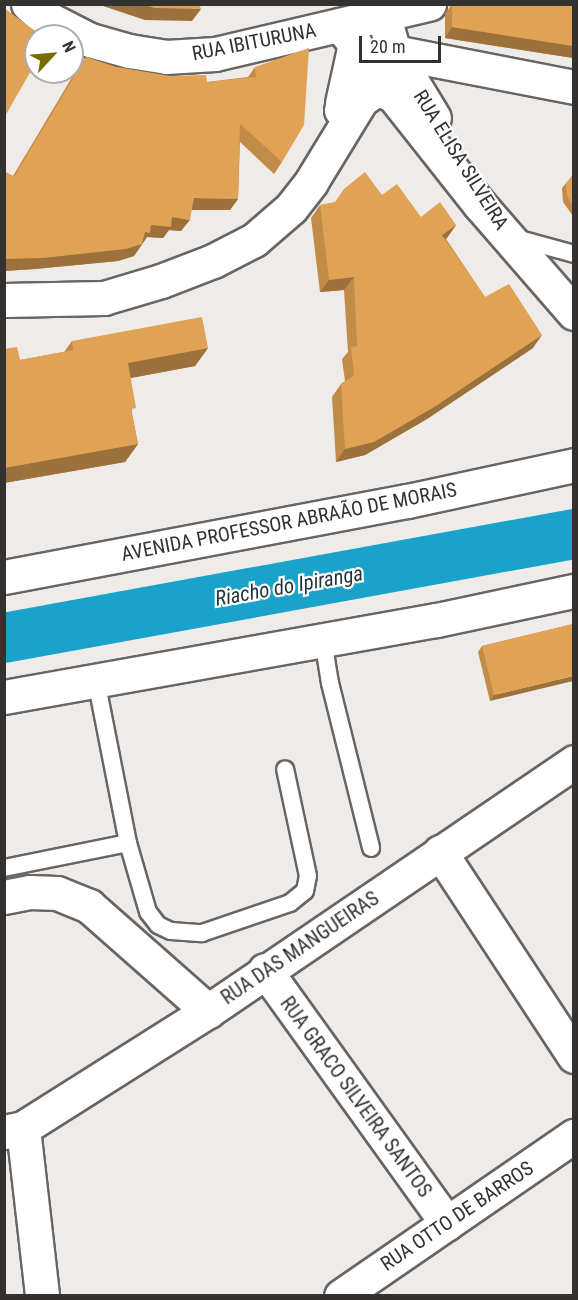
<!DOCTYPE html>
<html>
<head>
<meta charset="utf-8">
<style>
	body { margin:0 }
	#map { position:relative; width:578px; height:1300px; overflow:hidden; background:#eeebe8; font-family:"Roboto Condensed",sans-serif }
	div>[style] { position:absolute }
	.river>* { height:50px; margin:-25px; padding:0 25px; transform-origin:25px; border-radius:25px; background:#19a3ca }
	.roads { filter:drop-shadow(2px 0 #686563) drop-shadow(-2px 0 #686563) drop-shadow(0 2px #686563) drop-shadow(0 -2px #686563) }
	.service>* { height:16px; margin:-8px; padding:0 8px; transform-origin:8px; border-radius:8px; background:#fff }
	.minor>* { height:33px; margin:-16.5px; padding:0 16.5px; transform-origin:16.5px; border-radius:16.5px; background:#fff }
	.tertiary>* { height:33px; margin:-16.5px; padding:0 16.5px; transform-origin:16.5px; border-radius:16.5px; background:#fff }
	.primary>* { height:33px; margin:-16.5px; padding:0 16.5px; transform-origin:16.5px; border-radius:16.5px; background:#fff }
	.wall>* { inset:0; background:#c18b48 }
	.shaded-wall>* { inset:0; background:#9d713b }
	.building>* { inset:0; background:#e0a254 }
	span { translate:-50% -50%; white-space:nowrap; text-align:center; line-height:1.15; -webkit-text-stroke:4.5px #fff; paint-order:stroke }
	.street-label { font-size:20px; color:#333231 }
	.water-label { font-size:21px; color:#1e333b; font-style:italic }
	.frame { position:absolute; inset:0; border:6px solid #333231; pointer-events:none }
	.north { position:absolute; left:24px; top:24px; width:60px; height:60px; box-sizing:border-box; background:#fff; border:2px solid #adadad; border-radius:50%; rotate:64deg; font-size:16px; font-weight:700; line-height:24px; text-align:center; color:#333231 }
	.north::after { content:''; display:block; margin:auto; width:21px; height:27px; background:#7b6b03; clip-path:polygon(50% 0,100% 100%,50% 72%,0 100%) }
	.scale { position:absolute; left:359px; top:36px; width:82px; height:27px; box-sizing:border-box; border:3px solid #333231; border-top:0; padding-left:8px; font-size:18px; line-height:21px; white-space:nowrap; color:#333231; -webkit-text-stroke:4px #fff; paint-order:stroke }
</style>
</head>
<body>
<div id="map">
	<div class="river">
		<div style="left:4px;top:638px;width:579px;rotate:-10.34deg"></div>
	</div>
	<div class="roads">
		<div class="service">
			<div style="left:516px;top:238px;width:60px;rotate:15.4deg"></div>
			<div style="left:323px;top:640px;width:44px;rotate:80.8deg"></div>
			<div style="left:330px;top:683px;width:170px;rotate:76deg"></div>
			<div style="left:128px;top:843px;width:72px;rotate:73.8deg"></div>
			<div style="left:148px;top:912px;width:16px;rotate:52deg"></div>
			<div style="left:158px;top:925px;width:14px;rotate:25deg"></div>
			<div style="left:171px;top:931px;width:31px;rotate:4deg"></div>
			<div style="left:202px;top:933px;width:93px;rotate:-18.8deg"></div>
			<div style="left:290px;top:903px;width:19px;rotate:-39deg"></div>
			<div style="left:305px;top:891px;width:15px;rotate:-79deg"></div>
			<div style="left:308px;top:876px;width:109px;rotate:-102.1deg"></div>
			<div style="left:4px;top:868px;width:126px;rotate:-11.4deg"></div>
			<div style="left:128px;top:843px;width:166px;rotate:-101.1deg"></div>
		</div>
		<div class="minor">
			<div style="left:28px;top:4px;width:15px;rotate:42deg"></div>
			<div style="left:39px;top:14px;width:57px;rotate:27deg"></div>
			<div style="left:90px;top:40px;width:41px;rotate:15.8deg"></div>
			<div style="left:129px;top:51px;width:37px;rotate:9deg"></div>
			<div style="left:166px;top:57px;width:49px;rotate:-3.5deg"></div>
			<div style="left:215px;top:54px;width:220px;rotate:-13.2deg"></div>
			<div style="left:340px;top:25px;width:24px;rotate:52deg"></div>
			<div style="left:355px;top:44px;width:60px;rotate:102.4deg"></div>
			<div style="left:341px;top:110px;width:50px;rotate:-49.9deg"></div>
			<div style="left:373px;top:72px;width:29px;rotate:-44deg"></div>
			<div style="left:394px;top:52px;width:183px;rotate:11deg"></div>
			<div style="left:440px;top:852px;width:244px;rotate:56.7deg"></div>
			<div style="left:4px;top:897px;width:26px;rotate:-11deg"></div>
			<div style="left:30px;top:892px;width:27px;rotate:2deg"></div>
			<div style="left:57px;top:893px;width:35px;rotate:22deg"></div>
			<div style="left:89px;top:906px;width:159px;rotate:41.4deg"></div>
			<div style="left:265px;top:970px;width:312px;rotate:54.3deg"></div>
			<div style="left:23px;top:1128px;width:169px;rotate:83.5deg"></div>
			<div style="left:4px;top:1132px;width:19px;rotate:-12deg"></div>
			<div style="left:23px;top:1128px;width:219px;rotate:-32.3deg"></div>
			<div style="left:208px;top:1011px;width:443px;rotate:-34.2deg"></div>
		</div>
		<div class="tertiary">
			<div style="left:380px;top:4px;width:50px;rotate:73.7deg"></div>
			<div style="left:394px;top:52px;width:77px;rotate:58.8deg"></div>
			<div style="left:4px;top:300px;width:100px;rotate:-1.1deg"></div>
			<div style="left:104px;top:298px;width:59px;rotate:-16.6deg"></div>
			<div style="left:161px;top:281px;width:56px;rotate:-21deg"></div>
			<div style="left:213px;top:261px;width:46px;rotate:-27.1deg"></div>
			<div style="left:254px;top:240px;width:49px;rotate:-40.9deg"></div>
			<div style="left:291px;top:208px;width:33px;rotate:-52deg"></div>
			<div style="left:311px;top:182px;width:96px;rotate:-58.6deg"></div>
			<div style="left:361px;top:100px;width:16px;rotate:-35deg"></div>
			<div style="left:374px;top:91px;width:7px;rotate:-8deg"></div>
			<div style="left:381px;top:90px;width:13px;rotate:23deg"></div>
			<div style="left:393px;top:95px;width:140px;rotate:51.7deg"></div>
			<div style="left:480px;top:205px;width:143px;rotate:49deg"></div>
			<div style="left:341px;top:1296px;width:283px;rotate:-34.5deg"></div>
		</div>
		<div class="primary">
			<div style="left:4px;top:577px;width:411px;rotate:-10.7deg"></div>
			<div style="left:408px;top:501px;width:170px;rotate:-12.2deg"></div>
			<div style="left:4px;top:697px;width:440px;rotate:-10.1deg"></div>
			<div style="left:437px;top:620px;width:140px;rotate:-12deg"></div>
		</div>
	</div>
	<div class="wall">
		<div style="clip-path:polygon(452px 4px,573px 4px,573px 58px,445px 38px,445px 14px)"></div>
		<div style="clip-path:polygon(86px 57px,116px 67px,207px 82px,248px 77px,255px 67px,282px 162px,274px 174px,240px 142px,238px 199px,230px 210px,191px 210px,181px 231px,169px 230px,163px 238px,147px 237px,134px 256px,118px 261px,35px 269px,4px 271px,4px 171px,13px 176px,77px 69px)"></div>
		<div style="clip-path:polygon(573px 175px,573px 216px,563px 202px,562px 188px)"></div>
		<div style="clip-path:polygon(382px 195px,421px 217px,456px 225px,446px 239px,485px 297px,533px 348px,427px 419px,365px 455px,336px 462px,332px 397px,341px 384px,345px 381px,342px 359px,348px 352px,344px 290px,320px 292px,311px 218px,320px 205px)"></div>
		<div style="clip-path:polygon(72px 341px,208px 348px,195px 366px,130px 378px,132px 413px,138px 444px,125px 462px,4px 483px,4px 349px,20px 360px,64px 352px)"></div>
		<div style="clip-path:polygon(573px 624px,490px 701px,478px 652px,482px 646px)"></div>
	</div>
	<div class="shaded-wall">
		<div style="clip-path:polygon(104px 4px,144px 4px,201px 9px,192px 21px,145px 20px,103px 6px)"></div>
		<div style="clip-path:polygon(452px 27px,573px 46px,573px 58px,445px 38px)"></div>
		<div style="clip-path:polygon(194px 198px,238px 199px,230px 210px,186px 210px)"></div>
		<div style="clip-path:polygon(172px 217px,190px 220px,181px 231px,169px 230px,163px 238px,147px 237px,134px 256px,118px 261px,35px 269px,4px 271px,4px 259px,137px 243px,151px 225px)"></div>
		<div style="clip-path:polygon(456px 225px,447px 238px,433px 248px,442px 235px)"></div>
		<div style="clip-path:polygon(354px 277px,344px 290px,320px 292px,329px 280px)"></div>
		<div style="clip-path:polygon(542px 335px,533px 348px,427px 419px,365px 455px,336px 462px,345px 449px)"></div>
		<div style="clip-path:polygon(208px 348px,195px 366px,115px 381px,128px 363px)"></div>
		<div style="clip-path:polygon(138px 444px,125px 462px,4px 483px,4px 468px)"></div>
		<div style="clip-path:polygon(573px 676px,573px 681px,490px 701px,494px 695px)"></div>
	</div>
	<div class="building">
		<div style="clip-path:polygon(144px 4px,199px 4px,201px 9px,154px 8px)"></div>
		<div style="clip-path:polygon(452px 4px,573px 4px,573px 46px,452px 27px)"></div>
		<div style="clip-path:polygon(4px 8px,42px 36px,36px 36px,36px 62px,4px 118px)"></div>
		<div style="clip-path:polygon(309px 48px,304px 125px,282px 162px,240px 124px,238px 199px,194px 198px,190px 220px,172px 217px,171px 227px,151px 225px,150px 233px,145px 232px,142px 244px,126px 249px,43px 258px,4px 259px,4px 171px,14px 177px,86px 57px,116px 67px,169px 76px,206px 75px,207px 82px,256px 77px,255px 67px)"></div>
		<div style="clip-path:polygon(365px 172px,382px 195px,397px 184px,421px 217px,440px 202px,456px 225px,442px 235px,485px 297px,509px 284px,542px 335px,436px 406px,374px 442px,345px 449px,341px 384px,354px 375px,351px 347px,357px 346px,354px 277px,329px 280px,320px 205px,335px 202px,344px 189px)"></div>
		<div style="clip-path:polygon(573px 175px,573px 206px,567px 196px,566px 183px)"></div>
		<div style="clip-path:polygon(202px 317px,208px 348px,128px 363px,136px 408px,131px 409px,138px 444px,4px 468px,4px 349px,17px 347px,20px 360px,73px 350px,72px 341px)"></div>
		<div style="clip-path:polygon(573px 624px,573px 676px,494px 695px,482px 646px)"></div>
	</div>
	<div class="street-label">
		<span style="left:254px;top:42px;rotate:-11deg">RUA IBITURUNA</span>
		<span style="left:461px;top:160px;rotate:58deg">RUA ELISA SILVEIRA</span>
		<span style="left:289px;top:522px;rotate:-11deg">AVENIDA PROFESSOR ABRAÃO DE MORAIS</span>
		<span style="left:300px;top:948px;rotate:-34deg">RUA DAS MANGUEIRAS</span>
		<span style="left:356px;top:1097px;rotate:54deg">RUA GRACO SILVEIRA SANTOS</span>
		<span style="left:457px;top:1216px;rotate:-34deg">RUA OTTO DE BARROS</span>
	</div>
	<div class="water-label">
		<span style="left:289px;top:586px;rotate:-10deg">Riacho do Ipiranga</span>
	</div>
	<div class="frame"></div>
	<div class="north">N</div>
	<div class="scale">20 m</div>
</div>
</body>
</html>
